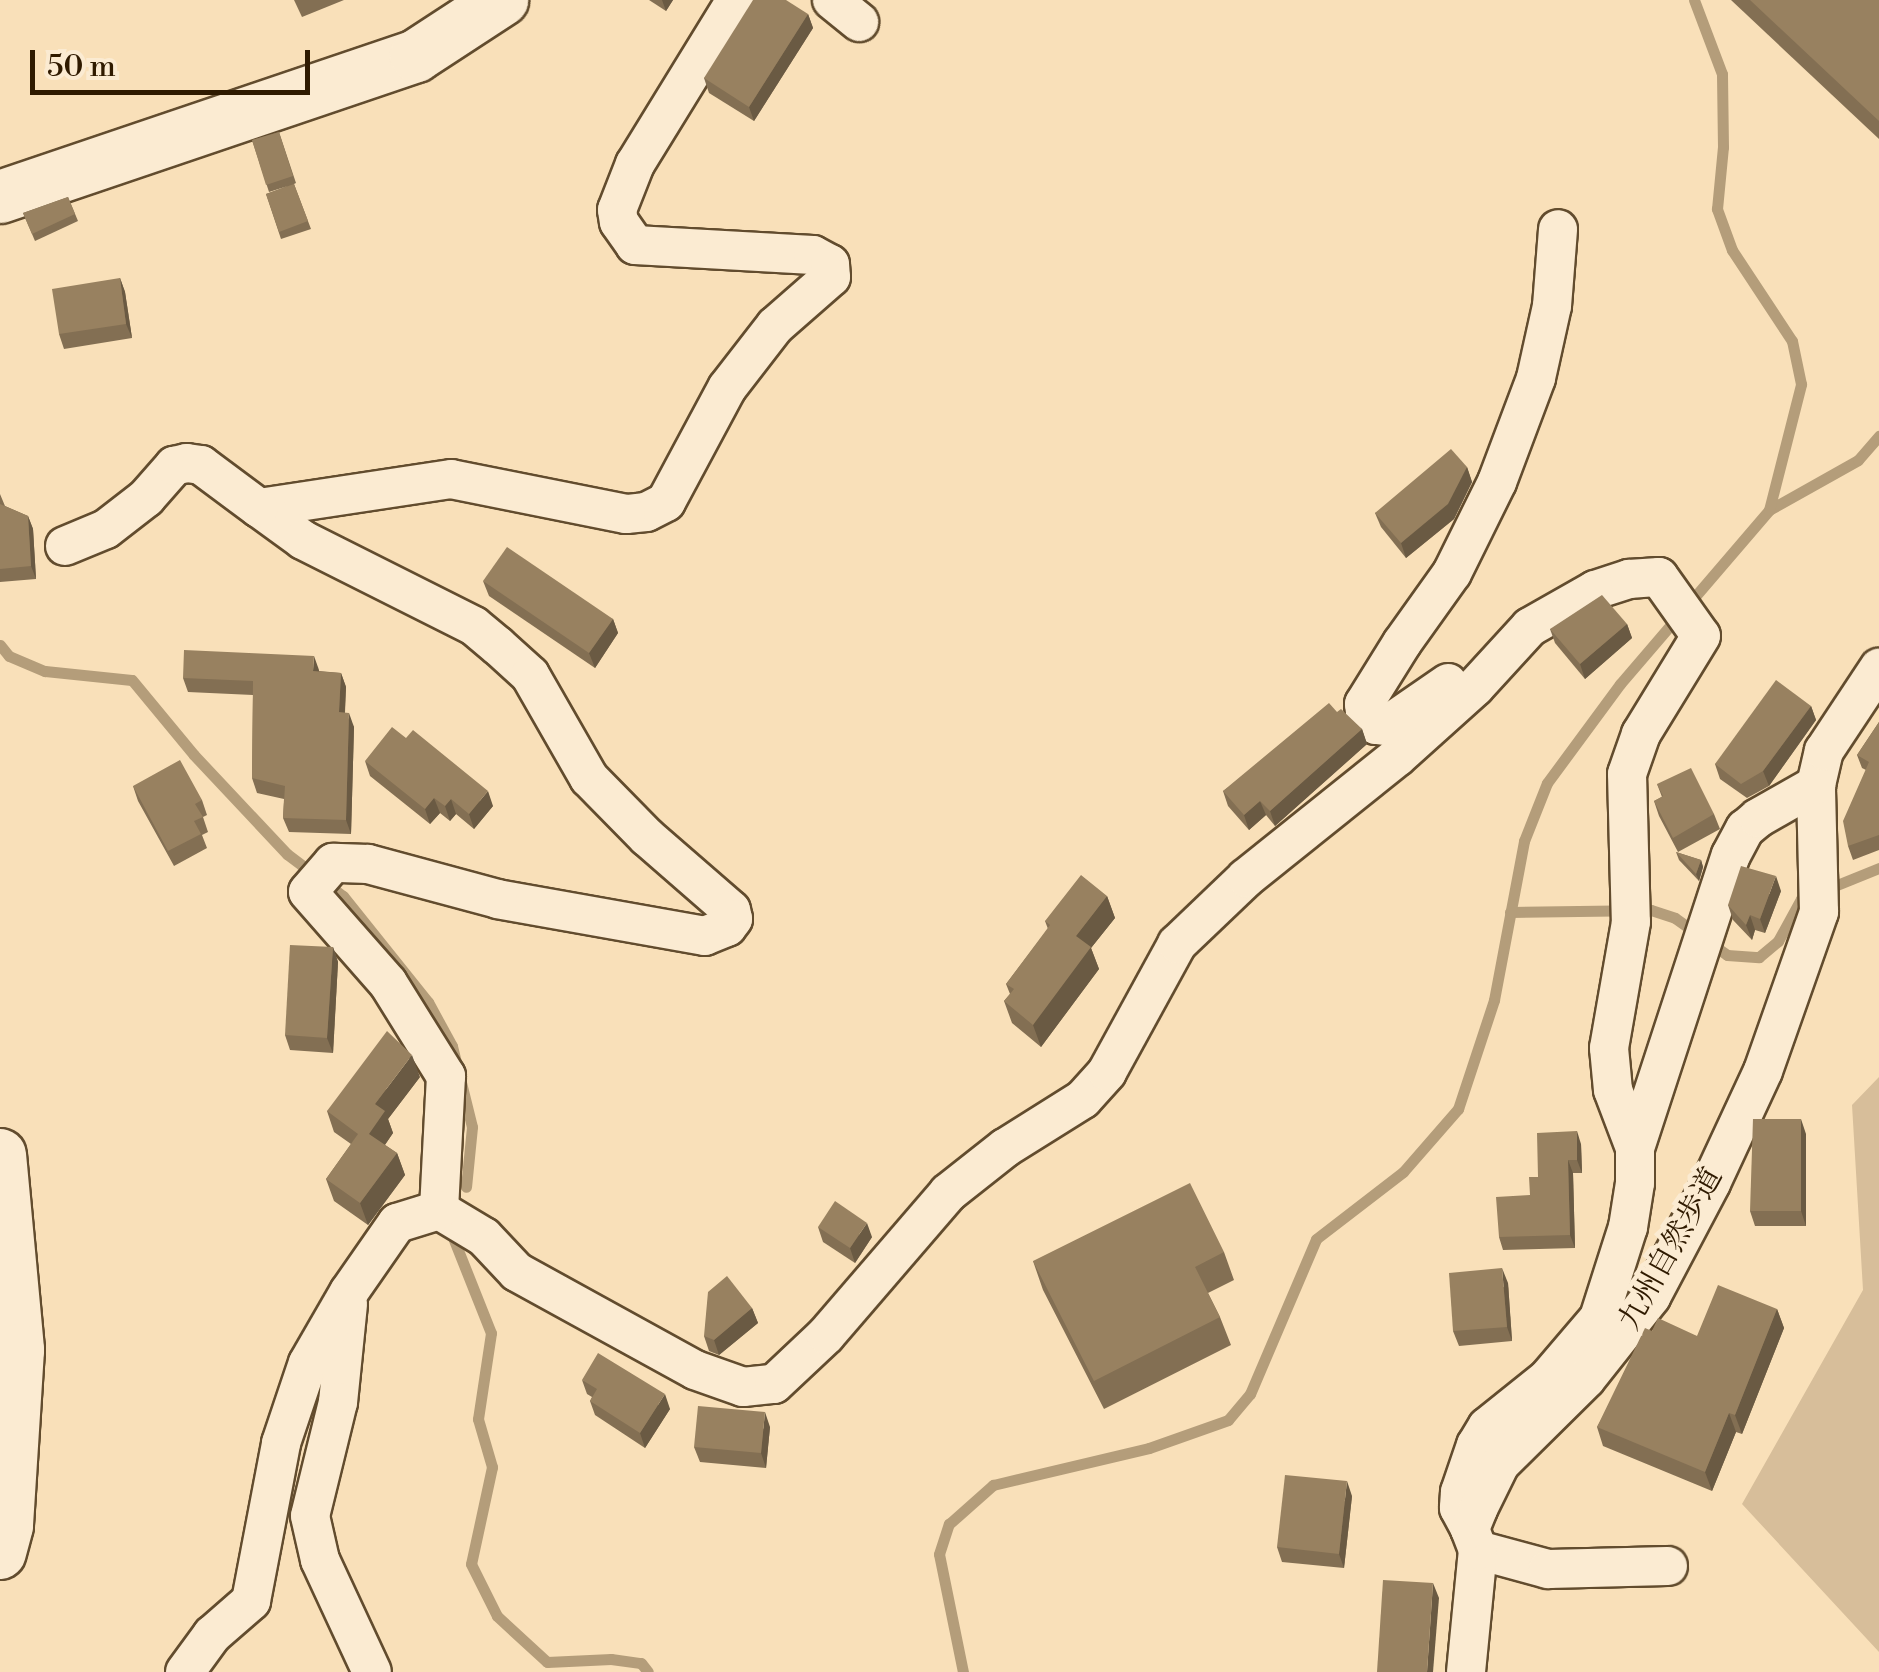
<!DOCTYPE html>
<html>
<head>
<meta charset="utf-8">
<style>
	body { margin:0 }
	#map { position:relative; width:1879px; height:1672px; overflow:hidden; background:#f9e0b9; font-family:"Libre Bodoni","Noto Serif JP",serif }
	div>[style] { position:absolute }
	.green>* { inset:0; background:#d7be9a }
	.stream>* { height:11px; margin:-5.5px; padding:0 5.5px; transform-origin:5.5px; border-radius:5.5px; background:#b49d7a }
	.roads { filter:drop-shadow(2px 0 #624c2e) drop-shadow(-2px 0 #624c2e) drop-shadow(0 2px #624c2e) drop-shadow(0 -2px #624c2e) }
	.street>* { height:38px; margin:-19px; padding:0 19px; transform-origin:19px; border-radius:19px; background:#fbebd2 }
	.secondary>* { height:52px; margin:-26px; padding:0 26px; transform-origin:26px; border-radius:26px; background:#fbebd2 }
	.wall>* { inset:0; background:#836f53 }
	.shaded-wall>* { inset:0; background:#6a5a43 }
	.building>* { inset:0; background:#988160 }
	span { translate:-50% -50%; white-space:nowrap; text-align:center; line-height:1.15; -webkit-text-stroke:9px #fbebd2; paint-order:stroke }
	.street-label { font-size:30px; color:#2f1a00 }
	.scale { position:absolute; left:30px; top:50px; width:280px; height:45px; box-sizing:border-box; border:5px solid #2f1a00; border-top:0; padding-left:12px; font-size:30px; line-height:35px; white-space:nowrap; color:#2f1a00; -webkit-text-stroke:8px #fbebd2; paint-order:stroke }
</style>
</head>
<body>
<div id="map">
	<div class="green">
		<div style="clip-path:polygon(1879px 1077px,1879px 1652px,1742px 1504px,1863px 1290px,1852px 1105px)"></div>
	</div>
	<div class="stream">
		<div style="left:1769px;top:510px;width:102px;rotate:-29.3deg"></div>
		<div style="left:1858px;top:460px;width:32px;rotate:-49deg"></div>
		<div style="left:0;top:645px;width:14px;rotate:51deg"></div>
		<div style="left:9px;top:656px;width:39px;rotate:23deg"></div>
		<div style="left:45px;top:671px;width:87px;rotate:5.9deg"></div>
		<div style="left:132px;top:680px;width:97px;rotate:50.4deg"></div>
		<div style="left:194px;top:755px;width:136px;rotate:46.8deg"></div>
		<div style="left:287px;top:854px;width:70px;rotate:36.9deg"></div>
		<div style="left:343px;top:896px;width:136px;rotate:51.3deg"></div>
		<div style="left:428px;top:1002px;width:50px;rotate:61.4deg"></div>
		<div style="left:452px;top:1046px;width:83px;rotate:76.1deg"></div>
		<div style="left:472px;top:1127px;width:60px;rotate:95.7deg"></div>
		<div style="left:1827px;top:889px;width:56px;rotate:-22deg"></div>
		<div style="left:1510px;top:912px;width:141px;rotate:-0.8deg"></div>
		<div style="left:1651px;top:910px;width:25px;rotate:18deg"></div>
		<div style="left:1675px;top:918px;width:64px;rotate:35.4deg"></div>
		<div style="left:1727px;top:955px;width:32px;rotate:4deg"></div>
		<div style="left:1759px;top:957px;width:25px;rotate:-40deg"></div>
		<div style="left:1778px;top:941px;width:48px;rotate:-61.3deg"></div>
		<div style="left:1801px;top:899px;width:9px;rotate:-18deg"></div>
		<div style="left:454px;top:1240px;width:100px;rotate:68.3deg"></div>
		<div style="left:491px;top:1333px;width:87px;rotate:98.6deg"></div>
		<div style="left:478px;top:1419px;width:50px;rotate:73.7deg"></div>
		<div style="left:492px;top:1467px;width:99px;rotate:102.2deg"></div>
		<div style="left:471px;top:1564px;width:58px;rotate:63.4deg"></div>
		<div style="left:497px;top:1616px;width:68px;rotate:42.6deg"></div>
		<div style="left:547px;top:1662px;width:64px;rotate:-2.7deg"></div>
		<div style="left:611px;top:1659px;width:30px;rotate:8deg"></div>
		<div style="left:641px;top:1663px;width:11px;rotate:52deg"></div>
		<div style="left:963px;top:1672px;width:120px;rotate:-101.5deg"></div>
		<div style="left:939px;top:1554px;width:32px;rotate:-72deg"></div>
		<div style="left:949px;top:1524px;width:59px;rotate:-41.6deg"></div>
		<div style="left:993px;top:1485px;width:160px;rotate:-13.3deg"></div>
		<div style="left:1149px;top:1448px;width:84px;rotate:-19.5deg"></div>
		<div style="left:1228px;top:1420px;width:34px;rotate:-50deg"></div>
		<div style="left:1250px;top:1394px;width:168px;rotate:-66.9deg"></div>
		<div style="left:1316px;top:1239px;width:110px;rotate:-37.6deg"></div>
		<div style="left:1403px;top:1172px;width:84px;rotate:-48.9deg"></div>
		<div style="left:1458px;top:1109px;width:115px;rotate:-71.7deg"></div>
		<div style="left:1494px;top:1000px;width:162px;rotate:-79.3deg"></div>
		<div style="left:1524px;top:841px;width:62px;rotate:-68.4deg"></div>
		<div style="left:1547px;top:783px;width:123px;rotate:-53.6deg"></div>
		<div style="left:1620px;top:684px;width:229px;rotate:-49.4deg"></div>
		<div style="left:1769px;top:510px;width:130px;rotate:-75.7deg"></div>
		<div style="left:1801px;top:384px;width:44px;rotate:-101.8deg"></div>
		<div style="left:1792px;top:341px;width:109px;rotate:-123.4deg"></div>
		<div style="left:1732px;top:250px;width:44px;rotate:-110.1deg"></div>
		<div style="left:1717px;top:209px;width:62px;rotate:-84.5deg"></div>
		<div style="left:1723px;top:147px;width:73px;rotate:-90.8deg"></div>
		<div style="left:1722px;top:74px;width:79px;rotate:-110.7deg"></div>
	</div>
	<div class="roads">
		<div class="street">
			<div style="left:736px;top:0;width:193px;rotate:121.6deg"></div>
			<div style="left:635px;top:164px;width:49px;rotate:111.4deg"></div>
			<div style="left:617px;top:210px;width:12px;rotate:81deg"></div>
			<div style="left:619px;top:222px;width:28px;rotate:55deg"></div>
			<div style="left:635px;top:245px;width:178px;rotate:3.2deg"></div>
			<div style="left:813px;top:255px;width:19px;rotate:28deg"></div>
			<div style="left:830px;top:264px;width:13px;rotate:86deg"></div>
			<div style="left:831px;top:277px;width:74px;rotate:138.8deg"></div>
			<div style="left:775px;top:326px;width:78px;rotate:127.7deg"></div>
			<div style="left:727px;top:388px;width:129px;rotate:118.2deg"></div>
			<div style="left:666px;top:502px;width:22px;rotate:153deg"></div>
			<div style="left:646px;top:512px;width:20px;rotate:174deg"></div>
			<div style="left:626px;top:514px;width:178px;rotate:-168.7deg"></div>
			<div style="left:451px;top:479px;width:194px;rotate:171.4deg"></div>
			<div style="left:259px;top:508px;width:54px;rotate:36deg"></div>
			<div style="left:303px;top:540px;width:191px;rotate:26.7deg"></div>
			<div style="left:474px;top:626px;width:31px;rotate:40deg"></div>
			<div style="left:498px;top:646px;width:43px;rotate:42.2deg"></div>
			<div style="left:530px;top:675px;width:119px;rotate:60.2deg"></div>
			<div style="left:589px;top:778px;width:83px;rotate:45.5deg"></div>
			<div style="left:647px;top:837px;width:111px;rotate:41deg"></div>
			<div style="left:731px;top:910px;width:9px;rotate:77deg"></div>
			<div style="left:733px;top:919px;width:10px;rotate:127deg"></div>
			<div style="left:727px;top:927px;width:24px;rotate:158deg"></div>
			<div style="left:705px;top:936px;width:210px;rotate:-169.9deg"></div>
			<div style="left:498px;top:899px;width:135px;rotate:-164.9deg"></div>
			<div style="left:368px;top:864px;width:35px;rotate:-178deg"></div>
			<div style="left:333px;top:863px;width:38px;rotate:131deg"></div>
			<div style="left:308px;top:892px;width:121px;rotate:48.7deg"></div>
			<div style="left:388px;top:983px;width:110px;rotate:58.1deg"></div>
			<div style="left:446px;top:1076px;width:134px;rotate:93deg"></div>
			<div style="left:439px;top:1210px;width:52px;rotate:31deg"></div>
			<div style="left:484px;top:1237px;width:48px;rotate:46.7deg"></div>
			<div style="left:517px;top:1272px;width:203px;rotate:28.8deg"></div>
			<div style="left:695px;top:1370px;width:51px;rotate:19.5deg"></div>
			<div style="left:743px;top:1387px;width:31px;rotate:-6deg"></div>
			<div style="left:774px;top:1384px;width:71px;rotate:-43.3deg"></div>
			<div style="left:826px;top:1335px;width:187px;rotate:-49.3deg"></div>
			<div style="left:948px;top:1193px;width:73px;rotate:-38.3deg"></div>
			<div style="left:1005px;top:1148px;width:92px;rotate:-32.1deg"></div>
			<div style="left:1083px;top:1099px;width:36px;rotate:-48deg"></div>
			<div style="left:1107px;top:1072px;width:146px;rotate:-61.3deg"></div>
			<div style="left:1177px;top:944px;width:95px;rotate:-43.7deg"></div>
			<div style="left:1246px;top:878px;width:193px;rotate:-38.7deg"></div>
			<div style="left:1397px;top:757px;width:105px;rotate:-41.9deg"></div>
			<div style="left:1475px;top:687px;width:81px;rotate:-47.5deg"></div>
			<div style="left:1530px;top:627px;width:75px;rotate:-29.6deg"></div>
			<div style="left:1595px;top:590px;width:36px;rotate:-18deg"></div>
			<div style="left:1629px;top:579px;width:30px;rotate:-4deg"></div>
			<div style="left:1659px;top:577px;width:72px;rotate:54.6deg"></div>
			<div style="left:1701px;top:636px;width:115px;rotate:121.5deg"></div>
			<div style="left:1641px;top:734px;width:42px;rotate:109.3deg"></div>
			<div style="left:1627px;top:774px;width:148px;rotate:88.5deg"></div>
			<div style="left:1631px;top:922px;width:128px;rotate:99.9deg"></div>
			<div style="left:1609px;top:1048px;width:42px;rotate:84.6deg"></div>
			<div style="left:1613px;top:1090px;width:62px;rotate:69.2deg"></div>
			<div style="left:1635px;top:1148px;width:35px;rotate:90deg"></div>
			<div style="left:1635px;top:1183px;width:45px;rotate:99deg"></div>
			<div style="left:1628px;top:1227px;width:96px;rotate:107.7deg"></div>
			<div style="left:1599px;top:1318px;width:79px;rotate:130.4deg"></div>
			<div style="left:1548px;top:1378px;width:78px;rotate:141.2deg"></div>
			<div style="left:1487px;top:1427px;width:21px;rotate:121deg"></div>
			<div style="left:1476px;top:1445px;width:50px;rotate:108.8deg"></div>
			<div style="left:1460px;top:1492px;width:16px;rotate:94deg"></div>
			<div style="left:1459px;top:1508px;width:24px;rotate:62deg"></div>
			<div style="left:832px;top:0;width:35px;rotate:39deg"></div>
			<div style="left:65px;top:546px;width:44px;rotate:-22.5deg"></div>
			<div style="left:106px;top:529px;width:51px;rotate:-37.8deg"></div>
			<div style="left:146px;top:498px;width:43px;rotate:-48.8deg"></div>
			<div style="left:174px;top:466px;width:13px;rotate:-13deg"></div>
			<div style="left:187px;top:463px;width:14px;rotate:8deg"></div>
			<div style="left:201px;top:465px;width:72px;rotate:36.6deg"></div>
			<div style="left:1448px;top:683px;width:75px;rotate:145.3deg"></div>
			<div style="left:1386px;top:726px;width:10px;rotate:-174deg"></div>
			<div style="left:1376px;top:725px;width:17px;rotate:-130deg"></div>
			<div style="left:1365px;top:712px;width:8px;rotate:-97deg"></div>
			<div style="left:1364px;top:704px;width:72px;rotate:-58.1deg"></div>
			<div style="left:1402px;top:643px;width:86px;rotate:-54.5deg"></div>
			<div style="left:1452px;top:573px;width:102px;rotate:-63.7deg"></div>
			<div style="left:1497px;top:482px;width:111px;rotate:-69.4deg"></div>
			<div style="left:1536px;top:378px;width:74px;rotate:-77.5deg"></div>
			<div style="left:1552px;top:306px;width:77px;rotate:-85.5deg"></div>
			<div style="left:1635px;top:1148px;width:308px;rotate:-71.9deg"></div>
			<div style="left:1731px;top:855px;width:30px;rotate:-62deg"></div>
			<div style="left:1745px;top:829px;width:17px;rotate:-40deg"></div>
			<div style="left:1758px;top:818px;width:67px;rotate:-29.6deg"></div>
			<div style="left:348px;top:1304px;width:99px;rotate:95.8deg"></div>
			<div style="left:338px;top:1402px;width:117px;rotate:103.8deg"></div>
			<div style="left:310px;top:1516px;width:45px;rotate:77.2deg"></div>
			<div style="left:320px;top:1560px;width:123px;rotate:65.1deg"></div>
			<div style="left:1478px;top:1550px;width:73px;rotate:15.2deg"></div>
			<div style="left:1548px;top:1569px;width:120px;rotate:-1.4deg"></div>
			<div style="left:185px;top:1672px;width:46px;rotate:-53.9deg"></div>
			<div style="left:212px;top:1635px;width:52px;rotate:-41.1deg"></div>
			<div style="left:251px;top:1601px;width:161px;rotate:-79.2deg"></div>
			<div style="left:281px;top:1443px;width:84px;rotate:-71.4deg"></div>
			<div style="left:308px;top:1363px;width:82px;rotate:-60deg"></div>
			<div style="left:349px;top:1292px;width:84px;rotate:-55.2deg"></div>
			<div style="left:397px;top:1223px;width:44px;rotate:-17.2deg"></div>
			<div style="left:1466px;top:1672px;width:123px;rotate:-84.4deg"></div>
			<div style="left:1478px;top:1550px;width:22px;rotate:-111deg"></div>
			<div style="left:1470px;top:1529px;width:22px;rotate:-68deg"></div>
			<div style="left:1478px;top:1509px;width:50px;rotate:-63.9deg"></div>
			<div style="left:1500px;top:1464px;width:121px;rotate:-44.7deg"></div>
			<div style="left:1586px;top:1379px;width:105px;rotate:-51.6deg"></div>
			<div style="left:1651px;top:1297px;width:129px;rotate:-62.2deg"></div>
			<div style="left:1711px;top:1183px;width:123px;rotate:-65.1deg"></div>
			<div style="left:1763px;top:1071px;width:169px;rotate:-70.6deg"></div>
			<div style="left:1819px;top:912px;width:127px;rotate:-91.4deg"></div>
			<div style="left:1816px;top:785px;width:35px;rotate:-77deg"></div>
			<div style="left:1824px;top:751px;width:100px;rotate:-56.5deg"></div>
		</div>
		<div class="secondary">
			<div style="left:0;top:197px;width:439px;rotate:-18.7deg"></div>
			<div style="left:416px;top:56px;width:103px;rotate:-33.1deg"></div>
			<div style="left:0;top:1155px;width:196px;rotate:84.7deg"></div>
			<div style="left:18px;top:1350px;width:176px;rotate:93.6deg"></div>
			<div style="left:7px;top:1526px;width:28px;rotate:105deg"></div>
		</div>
	</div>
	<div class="wall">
		<div style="clip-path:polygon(294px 0,344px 0,302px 17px)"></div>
		<div style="clip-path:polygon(649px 0,673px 0,666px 11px)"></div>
		<div style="clip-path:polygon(1731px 0,1879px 0,1879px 139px)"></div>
		<div style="clip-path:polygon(808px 14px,813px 28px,754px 121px,709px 93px,704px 78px)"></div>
		<div style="clip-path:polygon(279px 132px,296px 183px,294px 184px,311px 229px,281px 239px,266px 194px,288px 186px,269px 192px,252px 140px)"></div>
		<div style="clip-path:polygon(68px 197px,78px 221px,35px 241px,23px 213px)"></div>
		<div style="clip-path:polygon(120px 278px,125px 292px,132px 338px,64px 349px,59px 334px)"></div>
		<div style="clip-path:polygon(1467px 467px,1472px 482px,1454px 519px,1406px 558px,1381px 527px,1375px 513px)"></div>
		<div style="clip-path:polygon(0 494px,5px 506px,28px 516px,33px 529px,36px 579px,0 582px)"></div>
		<div style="clip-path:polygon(483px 581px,613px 619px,618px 633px,595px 668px,489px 596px)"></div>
		<div style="clip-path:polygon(1627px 624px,1632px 638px,1585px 679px,1555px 643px,1550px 629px)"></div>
		<div style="clip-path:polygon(319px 671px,341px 673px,346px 687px,345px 713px,354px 727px,351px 834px,289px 832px,283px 818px,284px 799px,257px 793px,252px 778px,253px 695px,188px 692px,183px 678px)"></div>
		<div style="clip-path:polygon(1811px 706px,1816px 720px,1769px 786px,1747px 798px,1720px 779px,1715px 764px)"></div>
		<div style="clip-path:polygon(1337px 712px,1362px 729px,1367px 744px,1275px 826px,1266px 815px,1249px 830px,1228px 806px,1223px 791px)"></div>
		<div style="clip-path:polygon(1879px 722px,1879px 850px,1853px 860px,1848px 846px,1866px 770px,1862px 768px,1857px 755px)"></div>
		<div style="clip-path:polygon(365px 761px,493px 806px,474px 829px,456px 814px,450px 821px,440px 813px,430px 824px,370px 776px)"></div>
		<div style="clip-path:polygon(1657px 784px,1714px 814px,1720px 829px,1678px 852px,1659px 816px,1654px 801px,1662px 797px)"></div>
		<div style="clip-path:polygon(133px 786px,202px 800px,207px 815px,203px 817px,208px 832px,202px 835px,207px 848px,174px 866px,138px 801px)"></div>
		<div style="clip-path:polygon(1676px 852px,1701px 860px,1703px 867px,1699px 881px,1679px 860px)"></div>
		<div style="clip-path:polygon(1781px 891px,1765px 933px,1755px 930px,1752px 940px,1733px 920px,1728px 905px)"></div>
		<div style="clip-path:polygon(1107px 896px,1115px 918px,1091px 948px,1099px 969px,1041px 1047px,1012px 1023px,1004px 1001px,1010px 994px,1006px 984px,1048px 929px,1045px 921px)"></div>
		<div style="clip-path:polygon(333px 947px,338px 962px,333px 1053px,290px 1050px,285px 1035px)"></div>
		<div style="clip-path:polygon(420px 1077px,388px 1119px,393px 1133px,385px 1145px,397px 1153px,405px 1175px,368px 1225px,334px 1201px,326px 1179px,351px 1144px,334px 1132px,327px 1111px)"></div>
		<div style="clip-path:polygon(1806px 1134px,1806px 1226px,1755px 1226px,1750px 1211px)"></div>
		<div style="clip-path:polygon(1581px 1144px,1582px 1173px,1573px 1173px,1575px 1248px,1503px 1250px,1499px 1237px,1530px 1195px,1538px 1177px)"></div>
		<div style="clip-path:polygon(818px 1227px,872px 1237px,855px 1263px,823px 1242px)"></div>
		<div style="clip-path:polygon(1224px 1252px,1234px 1280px,1208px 1293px,1220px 1317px,1231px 1345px,1104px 1409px,1043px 1290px,1033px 1261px)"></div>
		<div style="clip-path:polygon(1508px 1283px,1512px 1341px,1459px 1346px,1453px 1331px)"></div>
		<div style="clip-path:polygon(752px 1308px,758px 1323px,719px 1355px,709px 1351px,704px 1336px)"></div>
		<div style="clip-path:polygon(1777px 1309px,1784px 1328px,1742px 1434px,1736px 1432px,1712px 1491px,1603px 1446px,1597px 1427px,1652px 1331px,1697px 1336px)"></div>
		<div style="clip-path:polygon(582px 1380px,670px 1409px,645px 1448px,595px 1415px,590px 1401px,592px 1397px,587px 1394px)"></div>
		<div style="clip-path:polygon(770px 1427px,766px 1468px,700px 1462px,694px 1447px)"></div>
		<div style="clip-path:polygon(1352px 1496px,1344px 1568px,1282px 1562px,1277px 1547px)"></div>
	</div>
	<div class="shaded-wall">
		<div style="clip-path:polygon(662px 0,673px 0,666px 11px)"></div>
		<div style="clip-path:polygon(808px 14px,813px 28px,754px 121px,749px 107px)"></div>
		<div style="clip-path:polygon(120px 278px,125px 292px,132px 338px,126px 324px)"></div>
		<div style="clip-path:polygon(1467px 467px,1472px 482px,1454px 519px,1406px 558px,1401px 543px)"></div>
		<div style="clip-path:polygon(28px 516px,33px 529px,36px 579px,31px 566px)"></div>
		<div style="clip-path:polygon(613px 619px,618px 633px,595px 668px,589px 653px)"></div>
		<div style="clip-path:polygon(1627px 624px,1632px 638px,1585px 679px,1580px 664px)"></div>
		<div style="clip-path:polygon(314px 656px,319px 670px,318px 685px,313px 671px)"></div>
		<div style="clip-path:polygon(341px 673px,346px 687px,344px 727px,339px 712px)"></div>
		<div style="clip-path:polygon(1811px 706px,1816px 720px,1769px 786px,1763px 771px)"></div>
		<div style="clip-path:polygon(349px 713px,354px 727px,351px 834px,346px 820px)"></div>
		<div style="clip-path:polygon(1362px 729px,1367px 744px,1275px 826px,1270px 811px)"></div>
		<div style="clip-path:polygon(488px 791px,493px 806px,474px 829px,469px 814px)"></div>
		<div style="clip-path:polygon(434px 798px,440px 813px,430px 824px,425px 809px)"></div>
		<div style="clip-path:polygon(451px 799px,456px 814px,450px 821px,445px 806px)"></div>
		<div style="clip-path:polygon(1260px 801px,1266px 815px,1249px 830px,1244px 815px)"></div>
		<div style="clip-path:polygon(1701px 860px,1703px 867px,1699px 881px,1696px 874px)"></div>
		<div style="clip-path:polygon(1776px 876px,1781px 891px,1765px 933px,1760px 919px)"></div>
		<div style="clip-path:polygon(1107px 896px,1115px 918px,1091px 948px,1099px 969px,1041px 1047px,1033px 1025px,1076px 936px)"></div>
		<div style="clip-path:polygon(1750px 915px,1755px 930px,1752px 940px,1746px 925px)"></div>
		<div style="clip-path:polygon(333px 947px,338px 962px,333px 1053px,327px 1038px)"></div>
		<div style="clip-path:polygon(412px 1055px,420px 1077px,388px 1119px,393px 1133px,377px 1156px,369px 1134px,375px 1104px)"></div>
		<div style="clip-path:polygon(1801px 1119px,1806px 1134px,1806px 1226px,1801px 1211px)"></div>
		<div style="clip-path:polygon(1577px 1131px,1581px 1144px,1582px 1173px,1577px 1160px)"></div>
		<div style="clip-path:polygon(397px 1153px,405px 1175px,368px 1225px,360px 1203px)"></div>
		<div style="clip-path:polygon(1568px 1160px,1573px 1173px,1575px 1248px,1570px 1235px)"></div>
		<div style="clip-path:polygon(867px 1223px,872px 1237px,855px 1263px,850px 1248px)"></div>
		<div style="clip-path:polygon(1502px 1268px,1508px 1283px,1512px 1341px,1507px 1327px)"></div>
		<div style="clip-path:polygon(752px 1308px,758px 1323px,719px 1355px,714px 1340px)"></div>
		<div style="clip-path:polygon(1777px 1309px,1784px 1328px,1742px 1434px,1735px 1415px)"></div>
		<div style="clip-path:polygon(665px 1394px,670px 1409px,645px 1448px,640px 1433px)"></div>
		<div style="clip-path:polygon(765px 1412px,770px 1427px,766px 1468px,761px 1453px)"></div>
		<div style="clip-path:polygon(1729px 1413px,1736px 1432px,1712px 1491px,1705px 1472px)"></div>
		<div style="clip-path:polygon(1347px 1481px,1352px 1496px,1344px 1568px,1339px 1554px)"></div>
		<div style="clip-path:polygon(1433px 1583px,1439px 1598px,1433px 1672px,1427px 1672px)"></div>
	</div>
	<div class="building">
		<div style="clip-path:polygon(753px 0,786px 0,808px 14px,749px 107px,704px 78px)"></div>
		<div style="clip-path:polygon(1750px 0,1879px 0,1879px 121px)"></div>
		<div style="clip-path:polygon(279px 132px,293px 176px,266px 185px,252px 140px)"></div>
		<div style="clip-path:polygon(294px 184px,308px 221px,279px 232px,266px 194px)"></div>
		<div style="clip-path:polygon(68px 197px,75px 214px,32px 234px,23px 213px)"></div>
		<div style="clip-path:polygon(120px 278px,126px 324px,59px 334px,52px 289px)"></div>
		<div style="clip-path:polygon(1451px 449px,1467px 467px,1448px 504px,1401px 543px,1375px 513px)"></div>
		<div style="clip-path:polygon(0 504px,28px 516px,31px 566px,0 569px)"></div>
		<div style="clip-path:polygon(507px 547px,613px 619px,589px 653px,483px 581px)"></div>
		<div style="clip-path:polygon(1602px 595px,1627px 624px,1580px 664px,1550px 629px)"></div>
		<div style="clip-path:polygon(184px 650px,314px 656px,313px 671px,341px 673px,339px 712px,349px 713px,346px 820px,283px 818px,285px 786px,252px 778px,253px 681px,183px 678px)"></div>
		<div style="clip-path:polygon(1776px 680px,1811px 706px,1763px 771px,1741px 784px,1715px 764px)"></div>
		<div style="clip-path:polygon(1329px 703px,1337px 712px,1341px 709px,1362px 729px,1270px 811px,1260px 801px,1244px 815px,1223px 791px)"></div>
		<div style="clip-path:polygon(1879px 722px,1879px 835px,1848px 846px,1843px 821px,1869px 762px,1857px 755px)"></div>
		<div style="clip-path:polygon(392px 727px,406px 738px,413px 730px,488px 791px,469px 814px,451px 799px,445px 806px,434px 798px,425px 809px,365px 761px)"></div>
		<div style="clip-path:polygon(180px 760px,202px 800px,195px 804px,203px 817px,194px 821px,201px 834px,168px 851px,133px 786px)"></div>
		<div style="clip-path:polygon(1691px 768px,1714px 814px,1673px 838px,1654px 801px,1663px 796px,1657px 784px)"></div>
		<div style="clip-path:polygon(1676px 852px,1701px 860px,1696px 874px)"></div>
		<div style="clip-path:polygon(1741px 866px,1776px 876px,1760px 919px,1750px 915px,1746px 925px,1728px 905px)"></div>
		<div style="clip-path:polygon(1081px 875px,1107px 896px,1076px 936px,1091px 947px,1033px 1025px,1004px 1001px,1014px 989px,1006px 984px,1050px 925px,1045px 921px)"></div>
		<div style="clip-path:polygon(290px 945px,333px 947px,327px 1038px,285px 1035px)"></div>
		<div style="clip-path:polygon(387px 1031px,412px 1055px,375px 1104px,385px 1111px,369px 1134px,397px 1153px,360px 1203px,326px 1179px,358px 1134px,327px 1111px)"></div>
		<div style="clip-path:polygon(1753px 1119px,1801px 1119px,1801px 1211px,1750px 1211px)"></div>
		<div style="clip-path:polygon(1577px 1131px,1577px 1160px,1568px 1160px,1570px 1235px,1499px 1237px,1496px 1197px,1530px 1195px,1529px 1177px,1538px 1177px,1537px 1133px)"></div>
		<div style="clip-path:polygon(1190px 1183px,1224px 1252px,1195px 1267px,1220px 1317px,1094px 1381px,1033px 1261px)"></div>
		<div style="clip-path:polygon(835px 1201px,867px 1223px,850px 1248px,818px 1227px)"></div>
		<div style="clip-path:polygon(1502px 1268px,1507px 1327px,1453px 1331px,1449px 1273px)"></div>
		<div style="clip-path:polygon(727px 1276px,752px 1308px,714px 1340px,704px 1336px,708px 1292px)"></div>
		<div style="clip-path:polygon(1718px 1285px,1777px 1309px,1735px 1415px,1729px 1413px,1705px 1472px,1597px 1427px,1645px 1328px,1652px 1331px,1658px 1318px,1697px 1336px)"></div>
		<div style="clip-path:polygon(598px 1353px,665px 1394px,640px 1433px,590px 1401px,597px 1389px,582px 1380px)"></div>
		<div style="clip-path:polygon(698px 1406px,765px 1412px,761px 1453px,694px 1447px)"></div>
		<div style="clip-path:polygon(1285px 1475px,1347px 1481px,1339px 1554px,1277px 1547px)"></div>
		<div style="clip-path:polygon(1383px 1580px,1433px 1583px,1427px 1672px,1377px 1672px)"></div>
	</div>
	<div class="street-label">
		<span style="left:1671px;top:1249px;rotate:-61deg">九州自然歩道</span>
	</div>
	<div class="scale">50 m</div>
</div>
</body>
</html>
